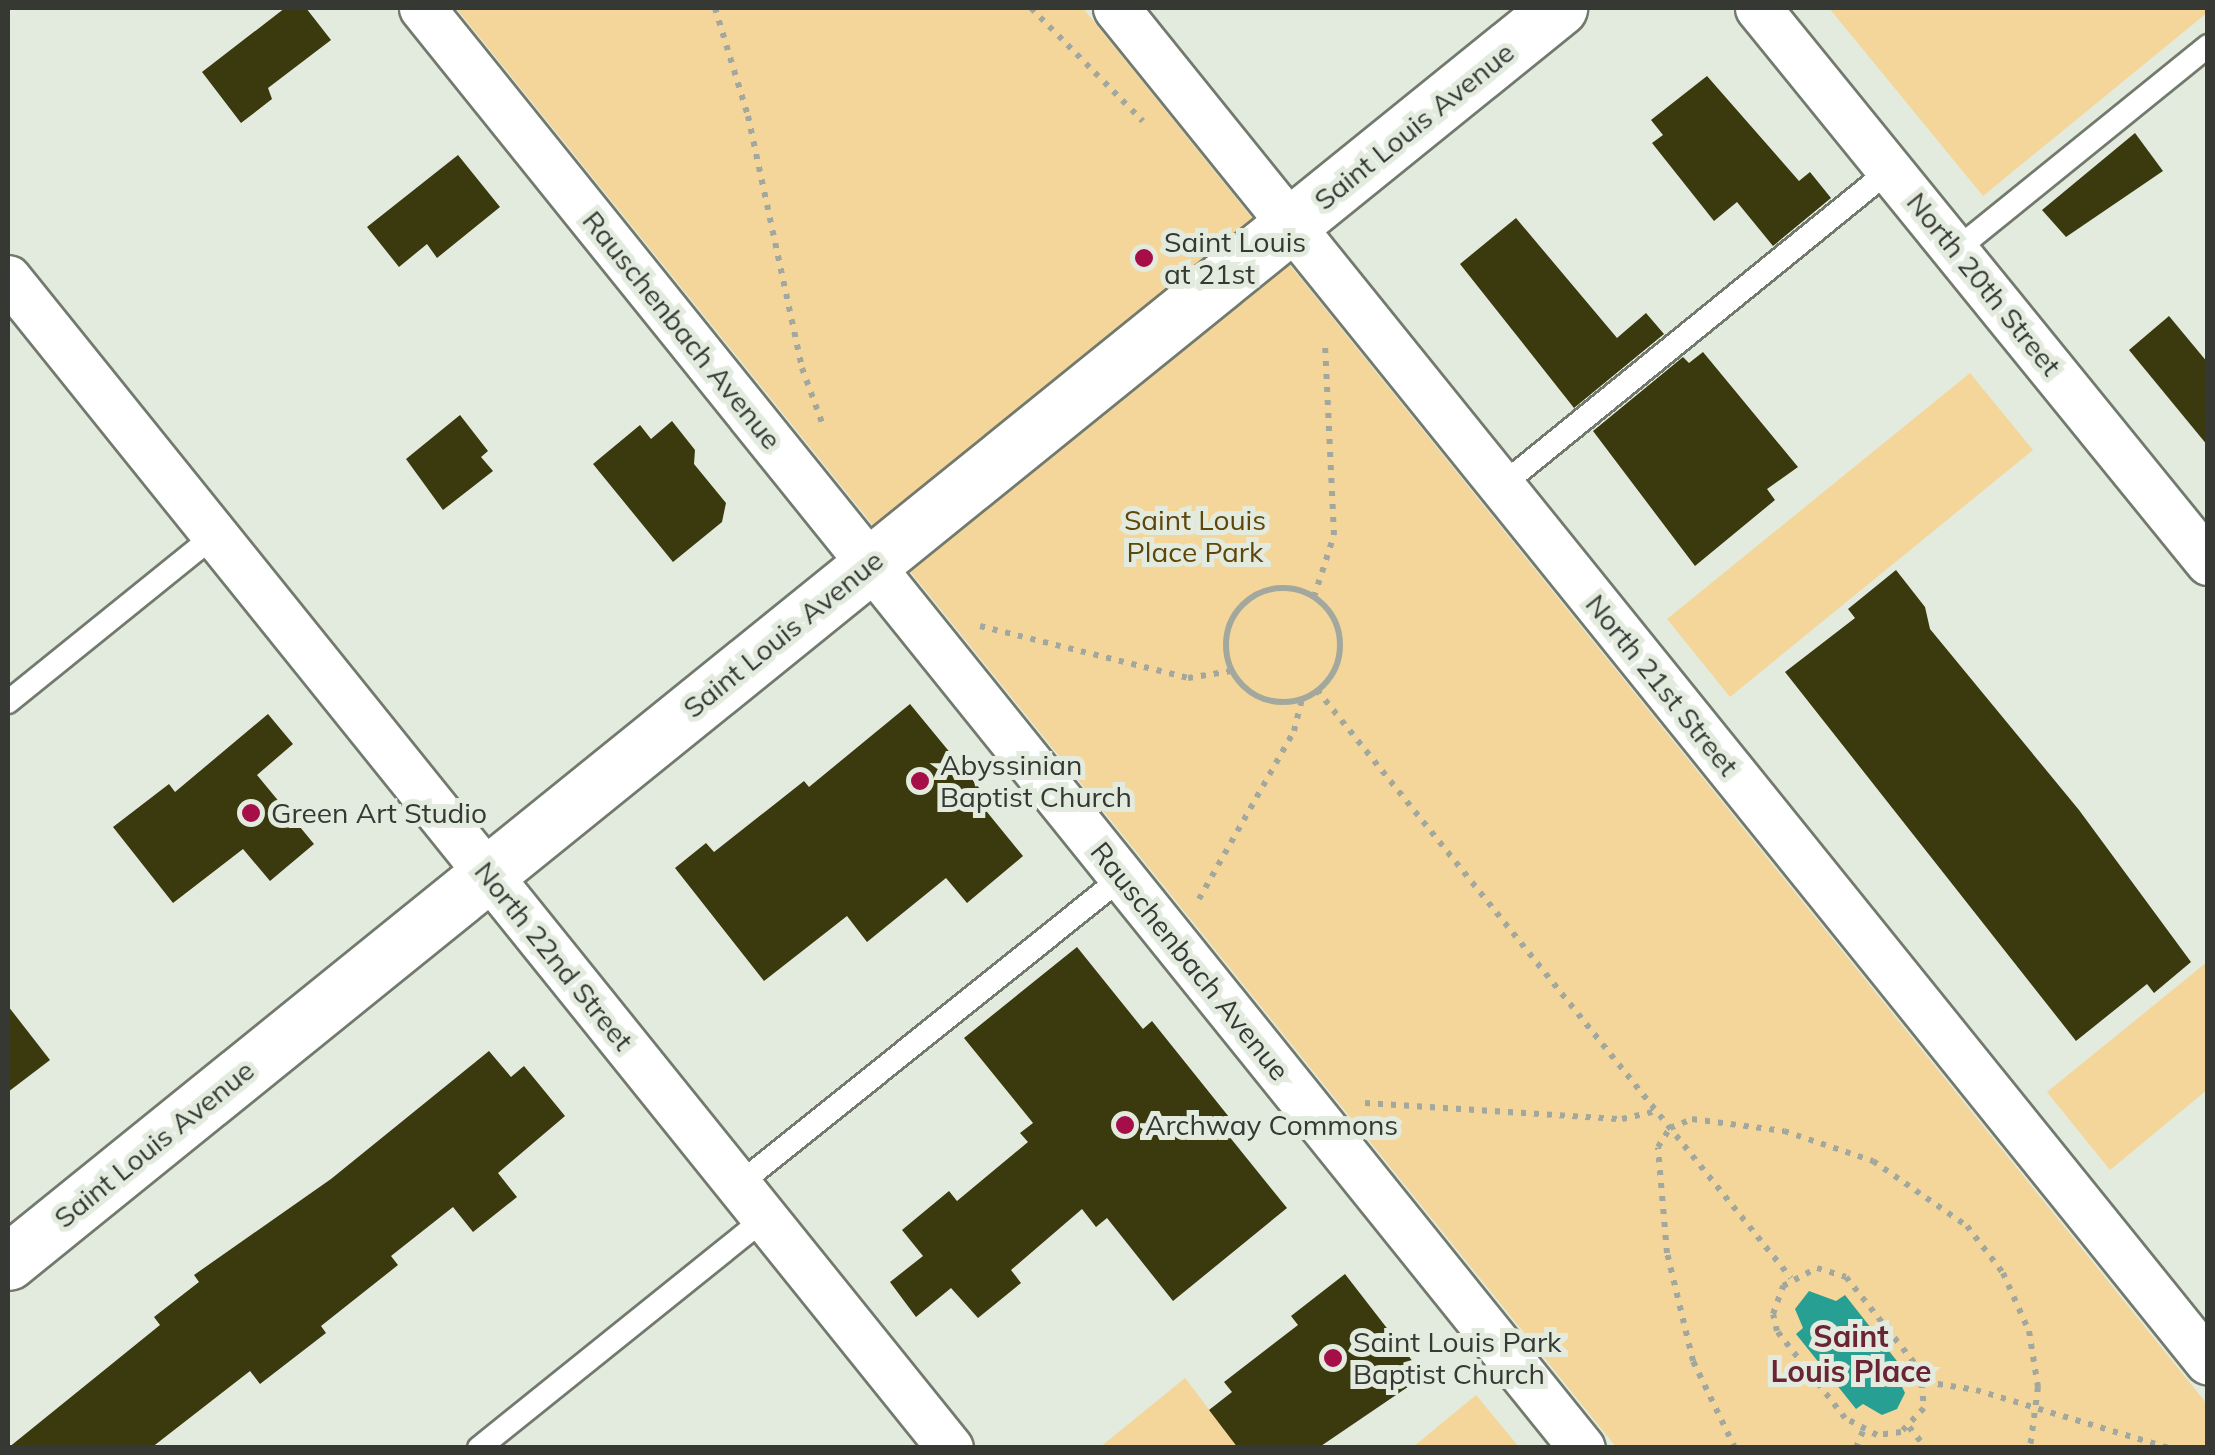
<!DOCTYPE html>
<html>
<head>
<meta charset="utf-8">
<style>
	body { margin:0 }
	#map { position:relative; width:2215px; height:1455px; overflow:hidden; background:#e3ebde; font-family:Mulish,sans-serif }
	div>[style] { position:absolute }
	.green>* { inset:0; background:#f4d69a }
	.water>* { inset:0; background:#289f93 }
	.building>* { inset:0; background:#3a3a0e }
	.path>* { height:6px; margin-top:-3px; transform-origin:0; background:repeating-linear-gradient(90deg,#a2a89e 0 5px,transparent 0 13px) }
	.path>.ring { margin:-3px; padding:0; box-sizing:content-box; background:none; border:6px solid #a2a89e; border-radius:50% }
	.roads { filter:drop-shadow(2px 0 #727a6e) drop-shadow(-2px 0 #727a6e) drop-shadow(0 2px #727a6e) drop-shadow(0 -2px #727a6e) }
	.service>* { height:22px; margin:-11px; padding:0 11px; transform-origin:11px; border-radius:11px; background:#fff }
	.minor>* { height:45px; margin:-22.5px; padding:0 22.5px; transform-origin:22.5px; border-radius:22.5px; background:#fff }
	.tertiary>* { height:55px; margin:-27.5px; padding:0 27.5px; transform-origin:27.5px; border-radius:27.5px; background:#fff }
	.dots>* { width:28px; height:28px; translate:-50% -50%; box-sizing:border-box; border:5px solid #e3ebde; border-radius:50% }
	span { translate:-50% -50%; white-space:nowrap; text-align:center; line-height:1.15; -webkit-text-stroke:10px #e3ebde; paint-order:stroke }
	.street-label { font-size:28px; color:#353833 }
	.poi-label { font-size:28px; color:#353833 }
	.left { translate:0 -50%; text-align:left }
	.park-label { font-size:28px; color:#5f460a }
	.neighbourhood-label { font-size:30px; color:#692435; font-weight:700 }
	.frame { position:absolute; inset:0; border:10px solid #353833; pointer-events:none }
</style>
</head>
<body>
<div id="map">
	<div class="green">
		<div style="clip-path:polygon(456px 8px,1083px 8px,2207px 1404px,2207px 1447px,1616px 1447px)"></div>
		<div style="clip-path:polygon(1829px 8px,2207px 8px,2208px 12px,1983px 196px)"></div>
		<div style="clip-path:polygon(1970px 373px,2033px 450px,1730px 697px,1667px 619px)"></div>
		<div style="clip-path:polygon(2207px 962px,2207px 1090px,2110px 1170px,2047px 1092px)"></div>
		<div style="clip-path:polygon(1185px 1378px,1238px 1447px,1099px 1448px)"></div>
		<div style="clip-path:polygon(1476px 1395px,1519px 1447px,1413px 1447px)"></div>
	</div>
	<div class="water">
		<div style="clip-path:polygon(1809px 1291px,1836px 1301px,1845px 1295px,1904px 1370px,1897px 1376px,1905px 1393px,1897px 1409px,1882px 1415px,1863px 1404px,1856px 1409px,1796px 1334px,1803px 1328px,1795px 1309px)"></div>
	</div>
	<div class="building">
		<div style="clip-path:polygon(285px 8px,306px 8px,331px 40px,268px 88px,272px 99px,241px 123px,202px 72px)"></div>
		<div style="clip-path:polygon(1707px 76px,1799px 181px,1810px 172px,1831px 198px,1773px 246px,1737px 202px,1714px 221px,1652px 143px,1663px 135px,1651px 120px)"></div>
		<div style="clip-path:polygon(2135px 133px,2163px 171px,2066px 237px,2042px 210px)"></div>
		<div style="clip-path:polygon(458px 155px,500px 207px,437px 258px,427px 244px,399px 267px,367px 227px)"></div>
		<div style="clip-path:polygon(1516px 218px,1617px 338px,1646px 313px,1664px 334px,1574px 408px,1460px 264px)"></div>
		<div style="clip-path:polygon(2169px 316px,2208px 363px,2208px 446px,2129px 350px)"></div>
		<div style="clip-path:polygon(1703px 352px,1798px 467px,1767px 489px,1775px 500px,1695px 566px,1593px 431px,1683px 357px,1689px 363px)"></div>
		<div style="clip-path:polygon(460px 415px,488px 451px,481px 457px,493px 471px,443px 510px,406px 459px)"></div>
		<div style="clip-path:polygon(672px 421px,695px 450px,694px 464px,726px 503px,722px 522px,673px 562px,593px 464px,640px 425px,651px 439px)"></div>
		<div style="clip-path:polygon(1896px 570px,1925px 607px,1930px 629px,2079px 810px,2191px 962px,2154px 993px,2147px 984px,2076px 1041px,1785px 672px,1855px 618px,1848px 609px)"></div>
		<div style="clip-path:polygon(910px 704px,994px 806px,987px 812px,1023px 856px,967px 903px,946px 878px,867px 942px,847px 916px,764px 981px,675px 868px,706px 843px,714px 852px,804px 781px,809px 787px)"></div>
		<div style="clip-path:polygon(268px 714px,293px 744px,257px 775px,314px 844px,270px 881px,243px 849px,173px 903px,113px 827px,169px 784px,175px 792px)"></div>
		<div style="clip-path:polygon(1077px 947px,1143px 1029px,1152px 1021px,1229px 1117px,1220px 1125px,1287px 1208px,1173px 1301px,1107px 1218px,1096px 1227px,1082px 1209px,1011px 1270px,1021px 1283px,978px 1318px,951px 1288px,916px 1317px,890px 1282px,923px 1256px,902px 1230px,949px 1191px,957px 1201px,1028px 1142px,1020px 1133px,1033px 1123px,964px 1038px)"></div>
		<div style="clip-path:polygon(8px 1006px,50px 1060px,8px 1092px)"></div>
		<div style="clip-path:polygon(489px 1051px,511px 1077px,524px 1066px,565px 1116px,498px 1173px,517px 1197px,473px 1232px,453px 1207px,391px 1256px,398px 1265px,321px 1326px,326px 1333px,260px 1384px,250px 1371px,151px 1448px,8px 1448px,160px 1325px,154px 1317px,199px 1282px,194px 1275px,331px 1179px)"></div>
		<div style="clip-path:polygon(1345px 1274px,1424px 1376px,1318px 1448px,1238px 1448px,1209px 1410px,1232px 1392px,1224px 1382px,1298px 1325px,1291px 1316px)"></div>
	</div>
	<div class="path">
		<div style="left:715px;top:8px;width:113px;rotate:73deg"></div>
		<div style="left:748px;top:116px;width:258px;rotate:77.9deg"></div>
		<div style="left:802px;top:368px;width:64px;rotate:69.9deg"></div>
		<div style="left:1031px;top:8px;width:159px;rotate:45.3deg"></div>
		<div class="ring" style="left:1226px;top:588px;width:108px;height:108px"></div>
		<div style="left:1314px;top:597px;width:65px;rotate:-72.1deg"></div>
		<div style="left:1334px;top:535px;width:193px;rotate:-92.7deg"></div>
		<div style="left:980px;top:626px;width:214px;rotate:14deg"></div>
		<div style="left:1188px;top:678px;width:44px;rotate:-9.2deg"></div>
		<div style="left:1317px;top:690px;width:755px;rotate:51.13deg"></div>
		<div style="left:1199px;top:899px;width:193px;rotate:-60.5deg"></div>
		<div style="left:1294px;top:731px;width:33px;rotate:-76deg"></div>
		<div style="left:1365px;top:1103px;width:257px;rotate:3.6deg"></div>
		<div style="left:1622px;top:1119px;width:36px;rotate:-13deg"></div>
		<div style="left:1817px;top:1268px;width:30px;rotate:17deg"></div>
		<div style="left:1846px;top:1277px;width:119px;rotate:51.5deg"></div>
		<div style="left:1920px;top:1370px;width:38px;rotate:84deg"></div>
		<div style="left:1924px;top:1408px;width:33px;rotate:134deg"></div>
		<div style="left:1901px;top:1432px;width:24px;rotate:173deg"></div>
		<div style="left:1877px;top:1435px;width:36px;rotate:-152deg"></div>
		<div style="left:1845px;top:1418px;width:110px;rotate:-128deg"></div>
		<div style="left:1777px;top:1331px;width:17px;rotate:-103deg"></div>
		<div style="left:1773px;top:1314px;width:30px;rotate:-70deg"></div>
		<div style="left:1783px;top:1286px;width:38px;rotate:-28deg"></div>
		<div style="left:1925px;top:1382px;width:52px;rotate:8.9deg"></div>
		<div style="left:1976px;top:1390px;width:202px;rotate:16.7deg"></div>
		<div style="left:1909px;top:1427px;width:27px;rotate:51deg"></div>
		<div style="left:1735px;top:1448px;width:97px;rotate:-115.8deg"></div>
		<div style="left:1693px;top:1361px;width:111px;rotate:-103.5deg"></div>
		<div style="left:1667px;top:1253px;width:106px;rotate:-94.9deg"></div>
		<div style="left:1658px;top:1147px;width:22px;rotate:-58deg"></div>
		<div style="left:1670px;top:1128px;width:24px;rotate:-22deg"></div>
		<div style="left:1692px;top:1119px;width:93px;rotate:7.4deg"></div>
		<div style="left:1784px;top:1131px;width:94px;rotate:18.6deg"></div>
		<div style="left:1873px;top:1161px;width:114px;rotate:34.7deg"></div>
		<div style="left:1967px;top:1226px;width:59px;rotate:52.5deg"></div>
		<div style="left:2003px;top:1273px;width:64px;rotate:65.9deg"></div>
		<div style="left:2029px;top:1331px;width:57px;rotate:80.9deg"></div>
		<div style="left:2038px;top:1387px;width:62px;rotate:97.5deg"></div>
		<div style="left:1856px;top:1448px;width:18px;rotate:-68deg"></div>
	</div>
	<div class="roads">
		<div class="service">
			<div style="left:1956px;top:250px;width:324px;rotate:-39deg"></div>
			<div style="left:1501px;top:486px;width:503px;rotate:-39.1deg"></div>
			<div style="left:8px;top:702px;width:266px;rotate:-38.9deg"></div>
			<div style="left:738px;top:1185px;width:493px;rotate:-38.7deg"></div>
			<div style="left:479px;top:1448px;width:367px;rotate:-38.8deg"></div>
		</div>
		<div class="minor">
			<div style="left:422px;top:8px;width:1849px;rotate:51.15deg"></div>
			<div style="left:1116px;top:8px;width:1739px;rotate:51.11deg"></div>
			<div style="left:1758px;top:8px;width:714px;rotate:50.91deg"></div>
			<div style="left:8px;top:278px;width:1502px;rotate:51.16deg"></div>
		</div>
		<div class="tertiary">
			<div style="left:8px;top:1262px;width:1995px;rotate:-38.96deg"></div>
		</div>
	</div>
	<div class="dots">
		<div style="left:1144px;top:258px;background:#a50e47"></div>
		<div style="left:920px;top:781px;background:#a50e47"></div>
		<div style="left:251px;top:813px;background:#a50e47"></div>
		<div style="left:1125px;top:1125px;background:#a50e47"></div>
		<div style="left:1333px;top:1358px;background:#a50e47"></div>
	</div>
	<div class="street-label">
		<span style="left:1414px;top:126px;rotate:-39deg">Saint Louis Avenue</span>
		<span style="left:1984px;top:284px;rotate:51deg">North 20th Street</span>
		<span style="left:682px;top:330px;rotate:51deg">Rauschenbach Avenue</span>
		<span style="left:783px;top:634px;rotate:-39deg">Saint Louis Avenue</span>
		<span style="left:1662px;top:685px;rotate:51deg">North 21st Street</span>
		<span style="left:554px;top:956px;rotate:51deg">North 22nd Street</span>
		<span style="left:1190px;top:961px;rotate:51deg">Rauschenbach Avenue</span>
		<span style="left:154px;top:1144px;rotate:-39deg">Saint Louis Avenue</span>
	</div>
	<div class="poi-label">
		<span class="left" style="left:1164px;top:258px">Saint Louis<br>at 21st</span>
		<span class="left" style="left:940px;top:781px">Abyssinian<br>Baptist Church</span>
		<span class="left" style="left:271px;top:813px">Green Art Studio</span>
		<span class="left" style="left:1145px;top:1125px">Archway Commons</span>
		<span class="left" style="left:1353px;top:1358px">Saint Louis Park<br>Baptist Church</span>
	</div>
	<div class="park-label">
		<span style="left:1195px;top:536px">Saint Louis<br>Place Park</span>
	</div>
	<div class="neighbourhood-label">
		<span style="left:1851px;top:1353px">Saint<br>Louis Place</span>
	</div>
	<div class="frame"></div>
</div>
</body>
</html>
